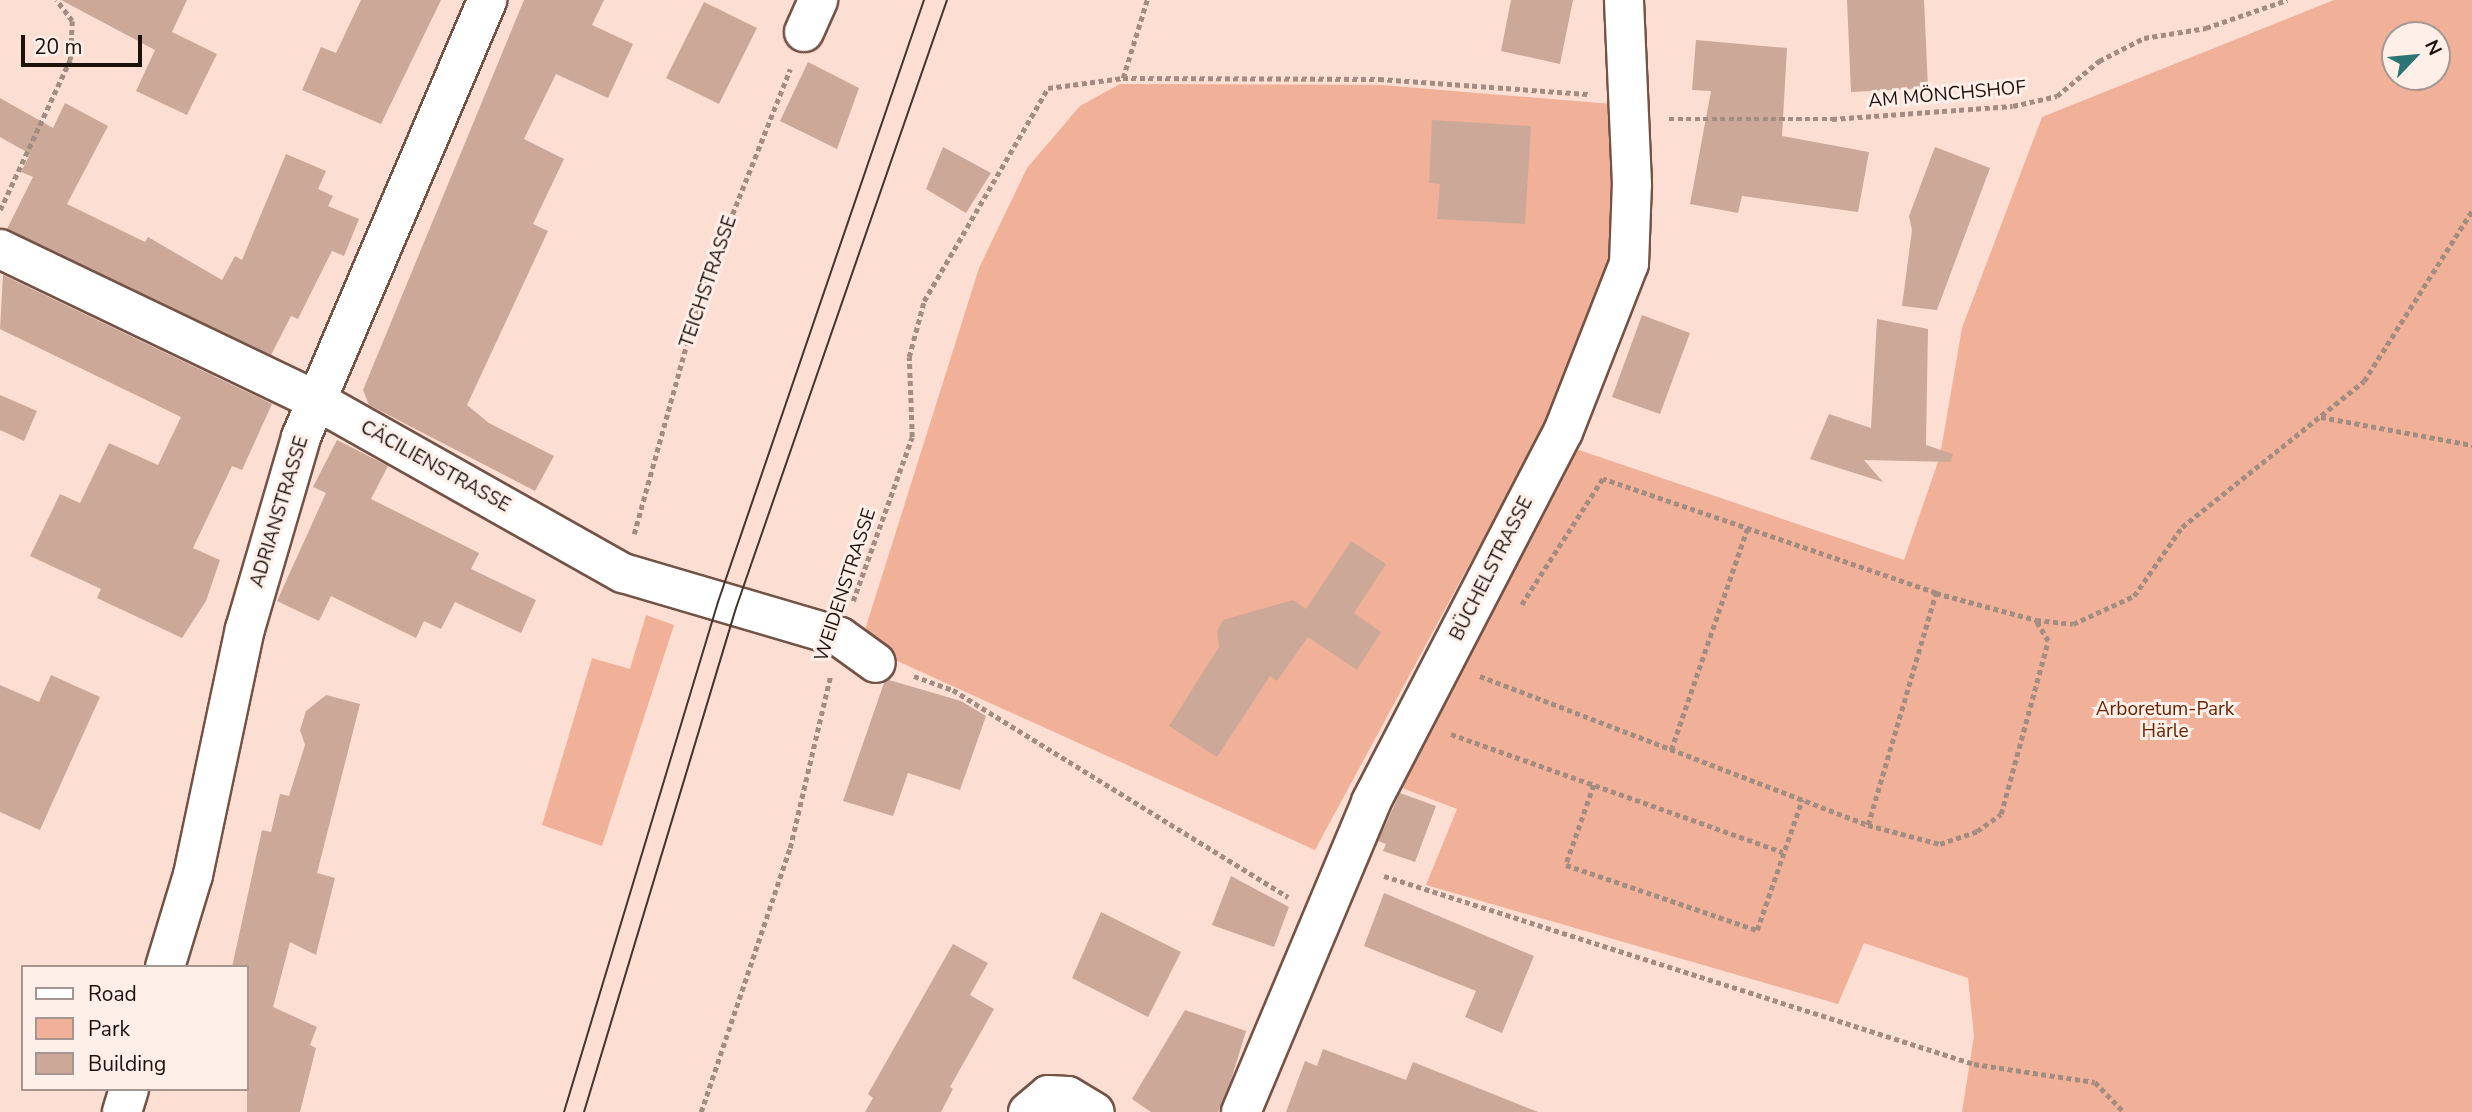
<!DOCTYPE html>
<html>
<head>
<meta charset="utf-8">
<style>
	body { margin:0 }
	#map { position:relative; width:2472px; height:1112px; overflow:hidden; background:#fdded2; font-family:"Nunito Sans",sans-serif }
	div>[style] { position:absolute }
	.green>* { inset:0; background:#f1b198 }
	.building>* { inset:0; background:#cca899 }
	.path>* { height:4.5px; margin-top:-2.25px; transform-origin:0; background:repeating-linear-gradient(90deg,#a38c82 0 5px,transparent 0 8.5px) }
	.roads { filter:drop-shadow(2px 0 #735346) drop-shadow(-2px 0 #735346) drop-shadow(0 2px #735346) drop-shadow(0 -2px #735346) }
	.minor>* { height:38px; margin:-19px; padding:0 19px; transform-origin:19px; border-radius:19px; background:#fff }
	.tram>* { height:2px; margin:-1px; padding:0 1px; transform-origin:1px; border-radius:1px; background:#43342e }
	span { translate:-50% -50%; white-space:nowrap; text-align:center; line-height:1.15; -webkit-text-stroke:6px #ffefe9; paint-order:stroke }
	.street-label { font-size:19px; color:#1d110c }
	.park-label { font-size:19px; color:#6b2300 }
	.legend { position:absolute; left:21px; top:965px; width:228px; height:126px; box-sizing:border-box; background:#ffefe9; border:2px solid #a59691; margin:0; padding:9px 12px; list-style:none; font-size:21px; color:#1d110c }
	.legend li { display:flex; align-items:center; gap:14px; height:35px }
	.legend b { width:35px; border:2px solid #a59691 }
	.north { position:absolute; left:2381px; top:21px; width:70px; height:70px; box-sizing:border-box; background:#ffefe9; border:2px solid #a59691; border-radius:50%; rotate:64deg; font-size:19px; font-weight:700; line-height:28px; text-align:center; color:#1d110c }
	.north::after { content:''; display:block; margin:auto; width:24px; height:32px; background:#2a7475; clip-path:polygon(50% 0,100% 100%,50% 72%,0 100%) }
	.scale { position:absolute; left:21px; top:35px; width:121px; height:32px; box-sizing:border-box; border:4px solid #1d110c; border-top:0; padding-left:9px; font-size:21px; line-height:24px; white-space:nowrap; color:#1d110c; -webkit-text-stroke:5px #ffefe9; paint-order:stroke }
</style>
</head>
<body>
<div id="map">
	<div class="green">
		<div style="clip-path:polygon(evenodd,2334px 0,2472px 0,2472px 1112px,1962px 1112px,1974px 1036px,1968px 978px,1864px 943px,1838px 1004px,1426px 885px,1457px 809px,1389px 783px,1567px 446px,1904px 560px,1940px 456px,1962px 328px,2042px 117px,2334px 0,2395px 35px,2437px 35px,2437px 77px,2395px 77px,2395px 35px)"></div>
		<div style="clip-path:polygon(1120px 84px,1381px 85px,1612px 104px,1617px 208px,1613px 274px,1579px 339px,1543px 428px,1315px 850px,884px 655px,864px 633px,979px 268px,1027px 168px,1080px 106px)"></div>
		<div style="clip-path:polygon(646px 615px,674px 625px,602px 846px,542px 825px,592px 658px,630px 669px)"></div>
	</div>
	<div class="building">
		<div style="clip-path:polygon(61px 0,187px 0,172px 32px,217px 54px,187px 115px,136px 91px,155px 50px)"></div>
		<div style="clip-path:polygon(361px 0,441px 0,381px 124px,302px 90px,321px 47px,336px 53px)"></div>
		<div style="clip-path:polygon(524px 0,604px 0,592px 25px,633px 44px,608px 98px,556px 74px,524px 139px,564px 159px,533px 224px,548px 231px,467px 405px,489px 423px,554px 456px,535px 491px,369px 405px,363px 390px)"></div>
		<div style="clip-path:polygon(1511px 0,1573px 0,1560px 64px,1501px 51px)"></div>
		<div style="clip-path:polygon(1847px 0,1924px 0,1928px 88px,1851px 92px)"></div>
		<div style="clip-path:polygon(704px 2px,757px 28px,719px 104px,666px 78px)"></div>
		<div style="clip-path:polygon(1696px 40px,1787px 48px,1782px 136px,1869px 152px,1858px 212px,1742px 196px,1738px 213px,1690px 204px,1711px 91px,1692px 90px)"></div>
		<div style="clip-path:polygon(808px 62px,859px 88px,837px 149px,780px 121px)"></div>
		<div style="clip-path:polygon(0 98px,53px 128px,65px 103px,108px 126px,67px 204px,145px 242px,148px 237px,222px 280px,235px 256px,242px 260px,286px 154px,326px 171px,318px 189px,333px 196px,328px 206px,359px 219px,344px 256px,332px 251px,298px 319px,291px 316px,271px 355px,7px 229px,33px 177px,21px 172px,30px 154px,0 137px)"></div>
		<div style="clip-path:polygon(1432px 120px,1531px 126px,1525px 224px,1437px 219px,1440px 184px,1429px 183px)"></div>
		<div style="clip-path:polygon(943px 147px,991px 173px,966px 213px,926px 189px)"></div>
		<div style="clip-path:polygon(1935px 147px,1990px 168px,1937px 310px,1902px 306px,1912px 230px,1909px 216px)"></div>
		<div style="clip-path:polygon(3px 275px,272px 404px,242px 470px,232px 466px,193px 548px,220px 560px,206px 601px,182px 638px,97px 598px,101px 589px,30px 556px,60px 494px,80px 503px,109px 443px,158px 465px,181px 417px,0 329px)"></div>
		<div style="clip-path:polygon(1642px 315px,1690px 333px,1660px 414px,1612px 397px)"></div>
		<div style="clip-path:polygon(1877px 319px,1928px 329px,1926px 445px,1953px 454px,1951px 462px,1864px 460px,1883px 482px,1810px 459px,1829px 414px,1871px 428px)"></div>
		<div style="clip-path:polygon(0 395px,37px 411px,24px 441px,0 430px)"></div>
		<div style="clip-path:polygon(337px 440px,388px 466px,371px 499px,479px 553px,471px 569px,536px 600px,521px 633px,455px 602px,441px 629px,424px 621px,416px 638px,331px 596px,319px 621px,277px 601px,326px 493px,313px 487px)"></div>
		<div style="clip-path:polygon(1351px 541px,1386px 564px,1354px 613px,1381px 632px,1357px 670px,1308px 637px,1277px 681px,1270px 676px,1217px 757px,1169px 726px,1219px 647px,1217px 631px,1223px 620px,1293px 600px,1306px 609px)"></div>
		<div style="clip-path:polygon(51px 675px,100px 697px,40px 830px,0 812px,0 685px,39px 702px)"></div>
		<div style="clip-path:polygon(889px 680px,961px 701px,986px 716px,960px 790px,908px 773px,893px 816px,843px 801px,884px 683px)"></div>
		<div style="clip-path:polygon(326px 695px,360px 704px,317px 873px,335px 878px,316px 955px,290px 942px,273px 1007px,317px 1027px,310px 1045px,316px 1048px,300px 1112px,247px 1112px,247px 967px,232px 967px,262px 830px,271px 832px,280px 794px,289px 796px,305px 745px,300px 730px,306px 711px)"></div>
		<div style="clip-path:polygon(1400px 793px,1436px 806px,1415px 862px,1383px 851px,1386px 844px,1378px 841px)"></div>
		<div style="clip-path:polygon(1231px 876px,1289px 907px,1274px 947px,1212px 925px)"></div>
		<div style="clip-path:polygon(1384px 893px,1534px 956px,1502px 1033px,1465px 1017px,1476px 991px,1364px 946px)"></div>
		<div style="clip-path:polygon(1101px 912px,1181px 952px,1148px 1017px,1072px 978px)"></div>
		<div style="clip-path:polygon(953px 944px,988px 963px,970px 995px,994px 1009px,950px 1087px,953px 1089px,941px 1112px,865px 1112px,873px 1098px,868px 1094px)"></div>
		<div style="clip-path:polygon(1185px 1010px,1246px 1031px,1231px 1080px,1218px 1112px,1151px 1112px,1132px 1099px)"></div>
		<div style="clip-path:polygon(1323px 1049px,1406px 1080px,1413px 1062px,1538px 1112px,1286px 1112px,1305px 1061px,1317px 1066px)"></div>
	</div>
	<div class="path">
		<div style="left:1123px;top:78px;width:256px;rotate:0.2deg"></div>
		<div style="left:1379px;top:79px;width:212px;rotate:4.1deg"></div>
		<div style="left:1669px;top:119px;width:163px"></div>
		<div style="left:1832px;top:119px;width:181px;rotate:-4.1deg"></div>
		<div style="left:2013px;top:106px;width:45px;rotate:-12.8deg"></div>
		<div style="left:2057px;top:96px;width:55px;rotate:-39.8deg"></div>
		<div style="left:2099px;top:61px;width:51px;rotate:-27.1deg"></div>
		<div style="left:2144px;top:38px;width:63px;rotate:-9.2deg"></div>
		<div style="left:2206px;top:28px;width:86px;rotate:-19.1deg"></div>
		<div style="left:0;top:210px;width:166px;rotate:-65deg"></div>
		<div style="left:70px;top:60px;width:39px;rotate:-87deg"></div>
		<div style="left:72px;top:21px;width:26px;rotate:-127deg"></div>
		<div style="left:2321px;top:417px;width:154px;rotate:10.5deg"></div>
		<div style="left:634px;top:534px;width:250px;rotate:-74.5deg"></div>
		<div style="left:701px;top:293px;width:241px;rotate:-68.3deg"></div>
		<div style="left:1936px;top:593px;width:104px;rotate:15.1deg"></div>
		<div style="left:2036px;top:620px;width:37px;rotate:6deg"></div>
		<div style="left:2073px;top:624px;width:67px;rotate:-24.7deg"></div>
		<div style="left:2134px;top:596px;width:84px;rotate:-55.2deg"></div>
		<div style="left:2182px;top:527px;width:233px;rotate:-38.7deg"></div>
		<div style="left:2364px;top:381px;width:201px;rotate:-57.6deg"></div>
		<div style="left:853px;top:601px;width:174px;rotate:-70.2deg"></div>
		<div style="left:912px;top:437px;width:80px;rotate:-92.1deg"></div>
		<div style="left:909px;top:357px;width:58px;rotate:-75deg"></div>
		<div style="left:924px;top:301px;width:246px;rotate:-59.8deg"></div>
		<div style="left:1048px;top:88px;width:76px;rotate:-7.6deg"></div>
		<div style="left:1123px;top:78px;width:82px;rotate:-72.9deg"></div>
		<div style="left:914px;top:676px;width:41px;rotate:19.7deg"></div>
		<div style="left:953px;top:690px;width:394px;rotate:31.7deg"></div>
		<div style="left:1480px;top:676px;width:416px;rotate:21deg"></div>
		<div style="left:1868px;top:825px;width:242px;rotate:-73.7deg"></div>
		<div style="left:1936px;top:593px;width:352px;rotate:-161.1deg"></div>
		<div style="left:1603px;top:479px;width:151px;rotate:122.8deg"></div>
		<div style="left:1451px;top:734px;width:352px;rotate:19.6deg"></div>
		<div style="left:1671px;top:750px;width:234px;rotate:-71deg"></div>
		<div style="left:1594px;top:785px;width:85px;rotate:109.3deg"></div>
		<div style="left:1566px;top:865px;width:202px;rotate:18.8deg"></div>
		<div style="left:1757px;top:930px;width:138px;rotate:-70.9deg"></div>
		<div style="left:1868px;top:825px;width:74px;rotate:14.8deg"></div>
		<div style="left:1940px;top:844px;width:39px;rotate:-19deg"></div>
		<div style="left:1977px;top:831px;width:29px;rotate:-35deg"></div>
		<div style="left:2001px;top:814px;width:179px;rotate:-74.8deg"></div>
		<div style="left:2048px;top:641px;width:23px;rotate:-121deg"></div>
		<div style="left:1384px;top:876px;width:619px;rotate:17.67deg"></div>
		<div style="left:1974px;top:1064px;width:122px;rotate:8.5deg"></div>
		<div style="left:2095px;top:1082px;width:42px;rotate:46deg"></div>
		<div style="left:701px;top:1112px;width:279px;rotate:-71.4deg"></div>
		<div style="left:790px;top:848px;width:176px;rotate:-76.8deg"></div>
	</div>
	<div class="roads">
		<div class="minor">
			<div style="left:804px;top:32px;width:35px;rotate:-66deg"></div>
			<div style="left:0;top:249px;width:354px;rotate:25.6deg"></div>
			<div style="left:319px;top:402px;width:349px;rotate:29.4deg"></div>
			<div style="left:623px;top:573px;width:226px;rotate:16.4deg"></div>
			<div style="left:840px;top:637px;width:44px;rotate:35.8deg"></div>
			<div style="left:165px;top:967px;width:96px;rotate:-73.1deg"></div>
			<div style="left:193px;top:875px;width:251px;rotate:-78.1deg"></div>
			<div style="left:245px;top:629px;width:200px;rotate:-73.7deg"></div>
			<div style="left:301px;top:437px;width:475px;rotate:-66.9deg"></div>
			<div style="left:122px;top:1112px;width:24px;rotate:-73deg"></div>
			<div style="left:1028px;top:1112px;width:26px;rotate:-40deg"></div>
			<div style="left:1048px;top:1095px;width:20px;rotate:3deg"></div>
			<div style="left:1068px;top:1096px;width:31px;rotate:31deg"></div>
			<div style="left:1241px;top:1112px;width:336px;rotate:-67.2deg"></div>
			<div style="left:1371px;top:802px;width:417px;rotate:-62.6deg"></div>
			<div style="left:1563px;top:432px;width:180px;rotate:-68.6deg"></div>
			<div style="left:1629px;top:264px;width:80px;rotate:-87.9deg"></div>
			<div style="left:1632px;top:184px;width:184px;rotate:-92.5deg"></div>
		</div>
	</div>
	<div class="tram">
		<div style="left:564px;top:1112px;width:533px;rotate:-73.2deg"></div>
		<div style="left:718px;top:602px;width:636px;rotate:-71.11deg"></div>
		<div style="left:584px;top:1112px;width:526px;rotate:-73.22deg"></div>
		<div style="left:736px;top:608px;width:644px;rotate:-70.86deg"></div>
	</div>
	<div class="street-label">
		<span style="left:1947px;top:95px;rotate:-5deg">AM MÖNCHSHOF</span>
		<span style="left:709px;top:282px;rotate:-71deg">TEICHSTRASSE</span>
		<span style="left:435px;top:467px;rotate:29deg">CÄCILIENSTRASSE</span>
		<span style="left:280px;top:512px;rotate:-73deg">ADRIANSTRASSE</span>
		<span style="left:1492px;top:569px;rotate:-63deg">BÜCHELSTRASSE</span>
		<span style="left:846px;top:585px;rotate:-72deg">WEIDENSTRASSE</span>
	</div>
	<div class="park-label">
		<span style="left:2165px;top:721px">Arboretum-Park<br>Härle</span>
	</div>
	<ul class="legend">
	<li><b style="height:9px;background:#fff"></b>Road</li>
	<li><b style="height:19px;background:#f1b198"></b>Park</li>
	<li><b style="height:19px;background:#cca899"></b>Building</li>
	</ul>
	<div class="north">N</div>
	<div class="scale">20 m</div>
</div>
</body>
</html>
